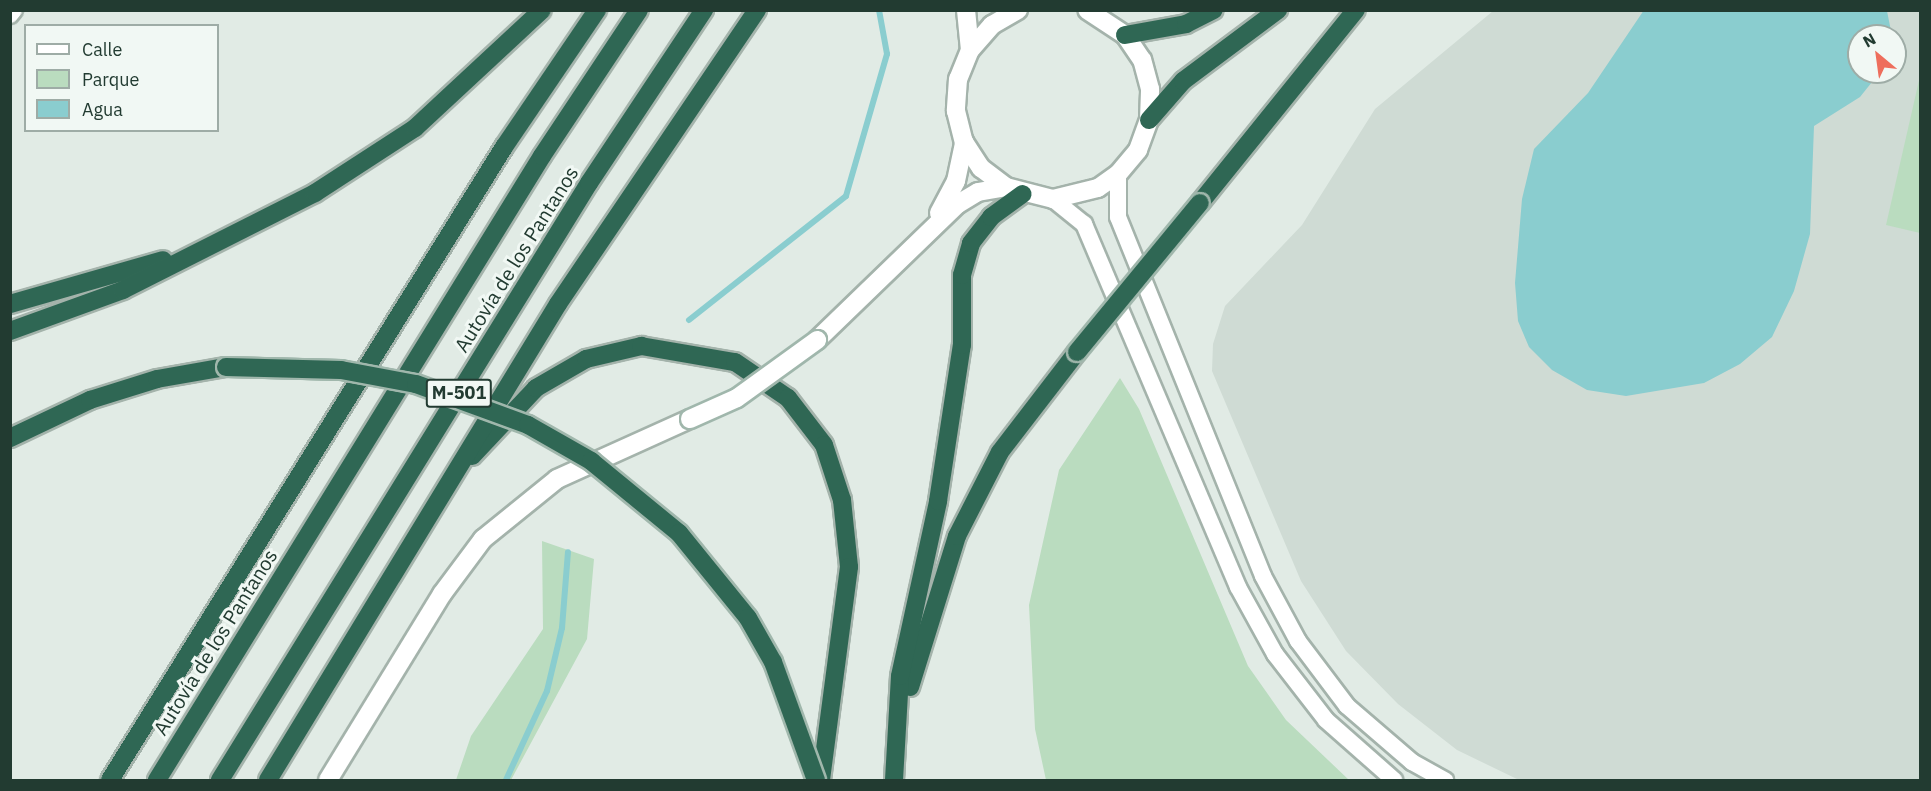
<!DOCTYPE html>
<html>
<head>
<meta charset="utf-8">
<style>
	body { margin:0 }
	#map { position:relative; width:1931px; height:791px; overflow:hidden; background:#e1ebe5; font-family:"IBM Plex Sans",sans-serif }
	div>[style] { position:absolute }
	.built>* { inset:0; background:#cfdbd4 }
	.green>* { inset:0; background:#badcbf }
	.water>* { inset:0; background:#8acdcf }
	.stream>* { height:6px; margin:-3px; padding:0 3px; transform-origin:3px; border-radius:3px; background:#8acdcf }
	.roads { filter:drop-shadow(2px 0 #a4b3ab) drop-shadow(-2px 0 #a4b3ab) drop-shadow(0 2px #a4b3ab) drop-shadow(0 -2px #a4b3ab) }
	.street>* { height:16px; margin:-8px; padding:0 8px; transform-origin:8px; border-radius:8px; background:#fff }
	.secondary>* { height:18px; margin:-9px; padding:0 9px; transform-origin:9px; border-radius:9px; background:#fff }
	.highway>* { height:18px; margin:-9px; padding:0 9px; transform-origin:9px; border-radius:9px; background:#2f6754 }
	.bridges { filter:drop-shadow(2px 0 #a0b7ac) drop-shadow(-2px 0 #a0b7ac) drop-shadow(0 2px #a0b7ac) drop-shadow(0 -2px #a0b7ac) }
	.secondary-bridge>* { height:18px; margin:-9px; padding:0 9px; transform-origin:9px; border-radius:9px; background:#fff }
	.highway-bridge>* { height:18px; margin:-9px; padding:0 9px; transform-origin:9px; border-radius:9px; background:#2f6754 }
	span { translate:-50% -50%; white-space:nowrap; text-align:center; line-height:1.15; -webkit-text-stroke:6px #f1f8f4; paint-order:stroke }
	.shield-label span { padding:2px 4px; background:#f1f8f4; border:2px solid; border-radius:4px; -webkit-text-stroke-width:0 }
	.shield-label { font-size:18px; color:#223b31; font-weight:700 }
	.street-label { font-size:20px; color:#223b31 }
	.frame { position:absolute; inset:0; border:12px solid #223b31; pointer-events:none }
	.legend { position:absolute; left:24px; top:24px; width:195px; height:108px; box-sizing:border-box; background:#f1f8f4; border:2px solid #9eaca6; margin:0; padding:8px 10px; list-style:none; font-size:18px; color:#223b31 }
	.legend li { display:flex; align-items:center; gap:12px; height:30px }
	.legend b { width:30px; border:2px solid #9eaca6 }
	.north { position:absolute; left:1847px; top:24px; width:60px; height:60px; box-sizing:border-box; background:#f1f8f4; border:2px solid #9eaca6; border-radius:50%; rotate:331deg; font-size:16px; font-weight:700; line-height:24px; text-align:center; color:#223b31 }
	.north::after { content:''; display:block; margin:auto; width:21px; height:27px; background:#ee6e5c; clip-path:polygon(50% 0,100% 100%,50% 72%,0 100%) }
</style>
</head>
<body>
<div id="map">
	<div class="built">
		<div style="clip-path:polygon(evenodd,1493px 11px,1920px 11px,1920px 780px,1519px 780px,1457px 750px,1398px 704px,1346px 651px,1301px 581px,1212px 371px,1213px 344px,1225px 306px,1302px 225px,1375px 109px,1493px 11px,1859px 36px,1895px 36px,1895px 72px,1859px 72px,1859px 36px)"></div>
	</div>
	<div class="green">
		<div style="clip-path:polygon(1920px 76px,1920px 233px,1886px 225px)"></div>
		<div style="clip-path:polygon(1120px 378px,1139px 409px,1248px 666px,1286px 720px,1349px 780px,1046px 780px,1035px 729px,1029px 605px,1059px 470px)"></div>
		<div style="clip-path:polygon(542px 541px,594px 559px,587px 639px,511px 780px,456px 780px,471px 736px,543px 629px)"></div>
	</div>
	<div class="water">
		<div style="clip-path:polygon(1644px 10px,1887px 11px,1892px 36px,1859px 36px,1859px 72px,1880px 72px,1860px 97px,1814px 126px,1810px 234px,1794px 291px,1772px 337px,1740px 364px,1704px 383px,1626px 396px,1587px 390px,1552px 370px,1529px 347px,1518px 321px,1515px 283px,1522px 199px,1534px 149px,1588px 93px)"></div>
	</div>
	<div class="stream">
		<div style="left:689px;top:320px;width:200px;rotate:-38.3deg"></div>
		<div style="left:846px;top:196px;width:148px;rotate:-73.9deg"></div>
		<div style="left:887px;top:54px;width:45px;rotate:-100.3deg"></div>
		<div style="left:506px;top:780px;width:98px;rotate:-65.3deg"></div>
		<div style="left:547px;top:691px;width:65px;rotate:-76.6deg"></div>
		<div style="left:562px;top:628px;width:76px;rotate:-85.5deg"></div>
	</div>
	<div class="roads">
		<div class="street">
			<div style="left:10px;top:15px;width:6px;rotate:-51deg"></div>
			<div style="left:1118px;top:174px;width:43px;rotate:90deg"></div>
			<div style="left:1118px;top:217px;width:387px;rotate:68deg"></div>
			<div style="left:1263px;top:576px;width:74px;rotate:61.7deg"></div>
			<div style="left:1298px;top:641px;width:81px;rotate:53deg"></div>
			<div style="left:1347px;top:706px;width:86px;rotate:40.7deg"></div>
			<div style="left:1412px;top:762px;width:38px;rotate:29deg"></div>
			<div style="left:1053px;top:199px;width:40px;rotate:39deg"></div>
			<div style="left:1084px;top:224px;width:394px;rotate:67deg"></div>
			<div style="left:1238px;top:587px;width:77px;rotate:61.1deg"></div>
			<div style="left:1275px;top:654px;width:83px;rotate:52.3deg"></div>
			<div style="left:1326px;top:720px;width:91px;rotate:41.4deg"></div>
		</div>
		<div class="secondary">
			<div style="left:966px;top:10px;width:40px;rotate:84.3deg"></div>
			<div style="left:1018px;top:10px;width:30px;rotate:150deg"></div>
			<div style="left:992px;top:25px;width:33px;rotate:131deg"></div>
			<div style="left:970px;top:50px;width:31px;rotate:112deg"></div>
			<div style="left:958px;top:79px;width:32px;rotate:94deg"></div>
			<div style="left:956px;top:111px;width:32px;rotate:76deg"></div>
			<div style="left:964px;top:142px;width:31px;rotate:57deg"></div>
			<div style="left:981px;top:168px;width:31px;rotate:37deg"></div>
			<div style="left:1006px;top:187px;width:49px;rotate:14.3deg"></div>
			<div style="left:1053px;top:199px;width:46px;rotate:-13.7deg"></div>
			<div style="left:1098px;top:188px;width:24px;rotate:-35deg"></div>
			<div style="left:1118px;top:174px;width:31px;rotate:-50deg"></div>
			<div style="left:1138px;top:150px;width:32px;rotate:-70deg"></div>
			<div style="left:1149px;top:120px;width:31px;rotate:-88deg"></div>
			<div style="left:1150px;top:89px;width:30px;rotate:-105deg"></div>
			<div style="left:1142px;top:60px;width:30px;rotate:-124deg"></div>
			<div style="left:1125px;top:35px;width:45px;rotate:-146.7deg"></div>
			<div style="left:939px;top:213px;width:36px;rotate:-62deg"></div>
			<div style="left:956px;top:181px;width:40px;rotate:-78deg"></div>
			<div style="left:817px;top:340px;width:196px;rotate:-44deg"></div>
			<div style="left:958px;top:204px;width:23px;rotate:-31deg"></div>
			<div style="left:978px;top:192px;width:28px;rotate:-10deg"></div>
			<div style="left:328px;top:780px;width:218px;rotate:-58.5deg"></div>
			<div style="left:442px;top:594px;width:69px;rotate:-53.3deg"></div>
			<div style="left:483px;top:539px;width:95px;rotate:-39deg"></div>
			<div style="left:557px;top:479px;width:146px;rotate:-24.3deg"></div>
		</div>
		<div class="highway">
			<div style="left:1125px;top:35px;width:62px;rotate:-10.2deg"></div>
			<div style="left:1186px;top:24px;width:31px;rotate:-27deg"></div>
			<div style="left:1149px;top:120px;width:52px;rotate:-48.9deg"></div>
			<div style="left:1183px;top:81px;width:119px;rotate:-36.8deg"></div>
			<div style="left:1200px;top:203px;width:248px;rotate:-51.1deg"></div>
			<div style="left:10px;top:304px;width:159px;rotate:-16deg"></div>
			<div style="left:10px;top:331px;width:120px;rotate:-19.9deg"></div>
			<div style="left:123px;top:290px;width:215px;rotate:-26.8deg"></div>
			<div style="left:315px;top:193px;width:119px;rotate:-33deg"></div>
			<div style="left:415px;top:128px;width:173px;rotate:-42.9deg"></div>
			<div style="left:10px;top:438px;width:89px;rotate:-25.4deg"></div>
			<div style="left:90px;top:400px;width:70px;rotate:-17.4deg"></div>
			<div style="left:157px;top:379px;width:70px;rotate:-9.9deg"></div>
			<div style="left:472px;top:456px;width:93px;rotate:-46.7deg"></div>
			<div style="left:536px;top:388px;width:58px;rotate:-30.1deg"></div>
			<div style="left:586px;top:359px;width:57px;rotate:-13.3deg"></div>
			<div style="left:641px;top:346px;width:95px;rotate:9.7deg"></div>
			<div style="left:735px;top:362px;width:64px;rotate:34.2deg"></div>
			<div style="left:788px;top:398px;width:59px;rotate:52.5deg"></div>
			<div style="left:824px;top:445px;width:58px;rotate:71.9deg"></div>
			<div style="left:842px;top:500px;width:67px;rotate:84deg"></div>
			<div style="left:849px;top:567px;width:215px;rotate:97.5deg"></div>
			<div style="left:910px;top:687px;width:158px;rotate:-72.7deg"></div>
			<div style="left:957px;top:536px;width:94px;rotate:-62.9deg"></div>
			<div style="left:1000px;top:452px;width:126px;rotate:-52.4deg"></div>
			<div style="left:110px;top:780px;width:746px;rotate:-58.1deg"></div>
			<div style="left:504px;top:147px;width:166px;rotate:-55.8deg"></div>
			<div style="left:157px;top:780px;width:733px;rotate:-58.33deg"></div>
			<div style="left:542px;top:156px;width:175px;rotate:-56.4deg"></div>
			<div style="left:220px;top:780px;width:702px;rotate:-58.28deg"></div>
			<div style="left:589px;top:183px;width:208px;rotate:-56.4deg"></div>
			<div style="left:268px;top:780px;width:557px;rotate:-58.65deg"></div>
			<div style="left:558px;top:304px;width:355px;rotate:-55.9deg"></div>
			<div style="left:894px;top:780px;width:104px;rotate:-86.7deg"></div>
			<div style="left:900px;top:676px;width:179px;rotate:-77.7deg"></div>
			<div style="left:938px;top:501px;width:158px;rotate:-81.3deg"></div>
			<div style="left:962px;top:345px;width:70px;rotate:-90deg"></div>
			<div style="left:962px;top:275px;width:33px;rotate:-74deg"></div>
			<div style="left:971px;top:243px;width:33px;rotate:-52deg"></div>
			<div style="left:991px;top:217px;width:39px;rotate:-36deg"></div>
		</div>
	</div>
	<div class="bridges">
		<div class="secondary-bridge">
			<div style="left:690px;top:419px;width:51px;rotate:-24.1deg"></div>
			<div style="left:737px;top:398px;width:99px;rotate:-35.9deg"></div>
		</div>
		<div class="highway-bridge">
			<div style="left:1077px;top:352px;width:193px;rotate:-50.5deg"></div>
			<div style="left:226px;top:367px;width:115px;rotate:1.5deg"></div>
			<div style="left:341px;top:370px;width:76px;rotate:10.6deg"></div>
			<div style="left:416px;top:384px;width:119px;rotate:20.1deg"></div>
			<div style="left:528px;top:425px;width:73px;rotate:29.7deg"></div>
			<div style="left:591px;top:461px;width:114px;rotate:39.3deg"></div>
			<div style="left:679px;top:533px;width:109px;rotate:50.9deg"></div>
			<div style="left:748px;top:618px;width:51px;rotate:60.4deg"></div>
			<div style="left:773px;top:662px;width:126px;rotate:70deg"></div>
		</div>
	</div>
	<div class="shield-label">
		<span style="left:459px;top:393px">M-501</span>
	</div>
	<div class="street-label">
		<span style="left:516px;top:259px;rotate:-58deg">Autovía de los Pantanos</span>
		<span style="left:215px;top:642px;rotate:-58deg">Autovía de los Pantanos</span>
	</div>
	<div class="frame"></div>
	<ul class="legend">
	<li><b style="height:8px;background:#fff"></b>Calle</li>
	<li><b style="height:16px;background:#badcbf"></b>Parque</li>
	<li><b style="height:16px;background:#8acdcf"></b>Agua</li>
	</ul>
	<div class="north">N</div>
</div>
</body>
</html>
